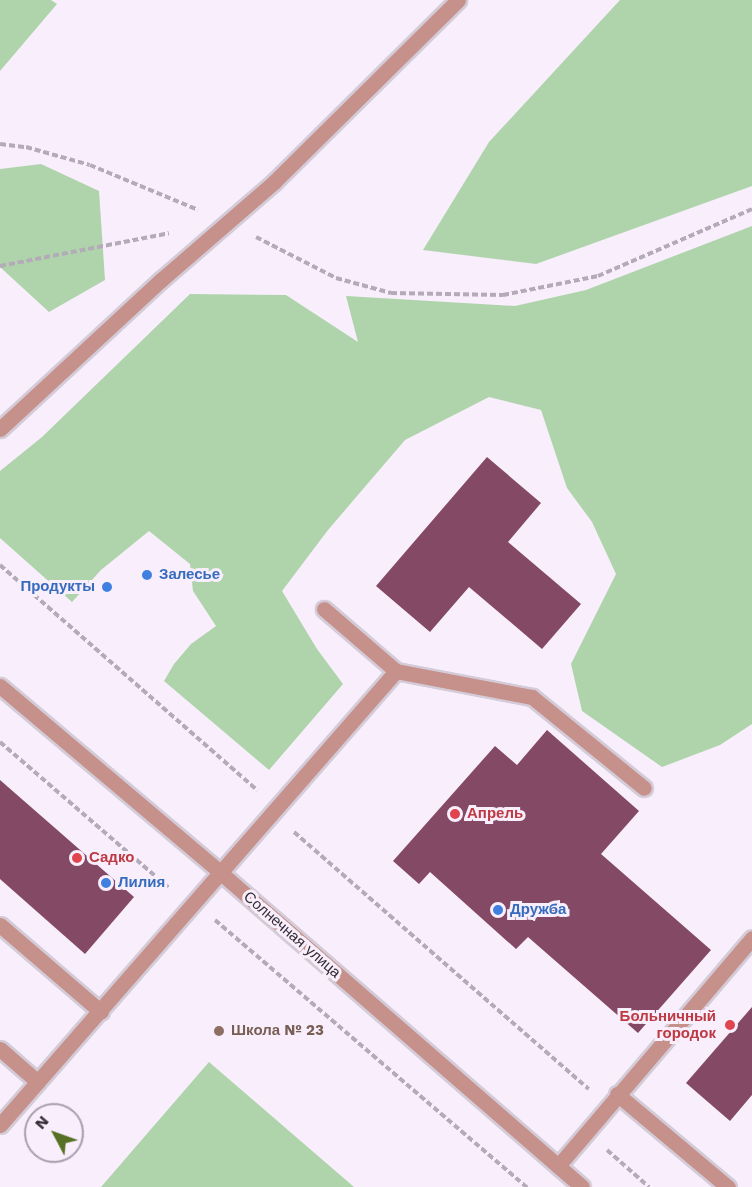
<!DOCTYPE html>
<html>
<head>
<meta charset="utf-8">
<style>
	body { margin:0 }
	#map { position:relative; width:752px; height:1187px; overflow:hidden; background:#f8eefc; font-family:"Work Sans",sans-serif }
	div>[style] { position:absolute }
	.green>* { inset:0; background:#afd4ab }
	.building>* { inset:0; background:#844a65 }
	.path>* { height:4px; margin-top:-2px; transform-origin:0; background:repeating-linear-gradient(90deg,#b3abb7 0 6px,transparent 0 9px) }
	.roads { filter:drop-shadow(2px 0 #d4cbd8) drop-shadow(-2px 0 #d4cbd8) drop-shadow(0 2px #d4cbd8) drop-shadow(0 -2px #d4cbd8) }
	.minor>* { height:15px; margin:-7.5px; padding:0 7.5px; transform-origin:7.5px; border-radius:7.5px; background:#c6908b }
	.dots>* { width:16px; height:16px; translate:-50% -50%; box-sizing:border-box; border:3px solid #f8eefc; border-radius:50% }
	span { translate:-50% -50%; white-space:nowrap; text-align:center; line-height:1.15; -webkit-text-stroke:6px #f8eefc; paint-order:stroke }
	.shop-label { font-size:15px; color:#366cbe; font-weight:700 }
	.left { translate:0 -50%; text-align:left }
	.right { translate:-100% -50%; text-align:right }
	.health-label { font-size:15px; color:#be3a42; font-weight:700 }
	.street-label { font-size:15px; color:#322c35 }
	.education-label { font-size:15px; color:#785e54; font-weight:700 }
	.north { position:absolute; left:24px; top:1103px; width:60px; height:60px; box-sizing:border-box; background:#f8eefc; border:2px solid #a9a0ac; border-radius:50%; rotate:311deg; font-size:16px; font-weight:700; line-height:24px; text-align:center; color:#322c35 }
	.north::after { content:''; display:block; margin:auto; width:21px; height:27px; background:#577124; clip-path:polygon(50% 0,100% 100%,50% 72%,0 100%) }
</style>
</head>
<body>
<div id="map">
	<div class="green">
		<div style="clip-path:polygon(0 0,51px 0,57px 4px,0 71px)"></div>
		<div style="clip-path:polygon(620px 0,752px 0,752px 186px,536px 264px,423px 250px,489px 142px)"></div>
		<div style="clip-path:polygon(41px 164px,99px 191px,105px 280px,49px 312px,0 267px,0 169px)"></div>
		<div style="clip-path:polygon(752px 226px,752px 724px,720px 745px,662px 767px,582px 711px,571px 664px,616px 574px,592px 522px,567px 488px,541px 410px,489px 397px,405px 440px,328px 530px,282px 591px,317px 649px,343px 684px,269px 770px,164px 681px,174px 664px,191px 644px,216px 626px,193px 591px,190px 564px,149px 531px,101px 570px,72px 602px,0 538px,0 471px,42px 437px,190px 294px,286px 295px,358px 342px,346px 296px,515px 306px,586px 290px)"></div>
		<div style="clip-path:polygon(209px 1062px,354px 1187px,101px 1187px)"></div>
	</div>
	<div class="building">
		<div style="clip-path:polygon(487px 457px,541px 503px,508px 542px,581px 604px,542px 649px,469px 587px,430px 632px,376px 586px)"></div>
		<div style="clip-path:polygon(547px 730px,639px 811px,601px 854px,711px 950px,638px 1033px,528px 937px,516px 949px,430px 872px,419px 884px,393px 861px,495px 746px,517px 765px)"></div>
		<div style="clip-path:polygon(0 780px,134px 897px,85px 954px,0 879px)"></div>
		<div style="clip-path:polygon(752px 1007px,752px 1095px,730px 1121px,686px 1083px)"></div>
	</div>
	<div class="path">
		<div style="left:0;top:144px;width:26px;rotate:7deg"></div>
		<div style="left:26px;top:147px;width:66px;rotate:15.7deg"></div>
		<div style="left:90px;top:165px;width:117px;rotate:22.6deg"></div>
		<div style="left:256px;top:237px;width:90px;rotate:27.1deg"></div>
		<div style="left:336px;top:278px;width:57px;rotate:15.3deg"></div>
		<div style="left:391px;top:293px;width:112px;rotate:1deg"></div>
		<div style="left:503px;top:295px;width:97px;rotate:-11.3deg"></div>
		<div style="left:598px;top:276px;width:168px;rotate:-23.5deg"></div>
		<div style="left:0;top:266px;width:172px;rotate:-11deg"></div>
		<div style="left:0;top:565px;width:342px;rotate:41.2deg"></div>
		<div style="left:0;top:742px;width:223px;rotate:40.8deg"></div>
		<div style="left:294px;top:832px;width:391px;rotate:41.1deg"></div>
		<div style="left:215px;top:920px;width:411px;rotate:40.6deg"></div>
		<div style="left:607px;top:1150px;width:56px;rotate:41.4deg"></div>
	</div>
	<div class="roads">
		<div class="minor">
			<div style="left:0;top:429px;width:219px;rotate:-42.8deg"></div>
			<div style="left:161px;top:280px;width:150px;rotate:-40.9deg"></div>
			<div style="left:274px;top:182px;width:259px;rotate:-44.7deg"></div>
			<div style="left:396px;top:671px;width:138px;rotate:10.8deg"></div>
			<div style="left:532px;top:697px;width:144px;rotate:39.1deg"></div>
			<div style="left:0;top:686px;width:289px;rotate:40.2deg"></div>
			<div style="left:221px;top:873px;width:478px;rotate:41deg"></div>
			<div style="left:0;top:925px;width:133px;rotate:40.7deg"></div>
			<div style="left:0;top:1049px;width:50px;rotate:41deg"></div>
			<div style="left:617px;top:1094px;width:145px;rotate:40deg"></div>
			<div style="left:0;top:1125px;width:602px;rotate:-48.9deg"></div>
			<div style="left:396px;top:671px;width:95px;rotate:-139.3deg"></div>
			<div style="left:558px;top:1166px;width:299px;rotate:-49.6deg"></div>
		</div>
	</div>
	<div class="dots">
		<div style="left:147px;top:575px;background:#3f7fe0"></div>
		<div style="left:107px;top:587px;background:#3f7fe0"></div>
		<div style="left:455px;top:814px;background:#e0444e"></div>
		<div style="left:77px;top:858px;background:#e0444e"></div>
		<div style="left:106px;top:883px;background:#3f7fe0"></div>
		<div style="left:498px;top:910px;background:#3f7fe0"></div>
		<div style="left:730px;top:1025px;background:#e0444e"></div>
		<div style="left:219px;top:1031px;background:#8d6e63"></div>
	</div>
	<div class="shop-label">
		<span class="left" style="left:159px;top:575px">Залесье</span>
		<span class="right" style="left:95px;top:587px">Продукты</span>
		<span class="left" style="left:118px;top:883px">Лилия</span>
		<span class="left" style="left:510px;top:910px">Дружба</span>
	</div>
	<div class="health-label">
		<span class="left" style="left:467px;top:814px">Апрель</span>
		<span class="left" style="left:89px;top:858px">Садко</span>
		<span class="right" style="left:716px;top:1025px">Больничный<br>городок</span>
	</div>
	<div class="street-label">
		<span style="left:292px;top:935px;rotate:41deg">Солнечная улица</span>
	</div>
	<div class="education-label">
		<span class="left" style="left:231px;top:1031px">Школа № 23</span>
	</div>
	<div class="north">N</div>
</div>
</body>
</html>
